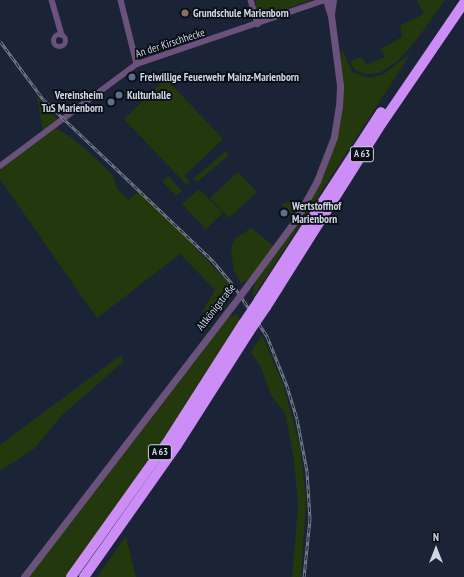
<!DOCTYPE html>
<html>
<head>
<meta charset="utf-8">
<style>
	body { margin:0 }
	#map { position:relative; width:464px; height:577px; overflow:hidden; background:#1b2437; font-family:"PT Sans Narrow",sans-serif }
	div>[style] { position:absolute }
	.green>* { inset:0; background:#24380d }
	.minor>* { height:5.5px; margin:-2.75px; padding:0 2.75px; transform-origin:2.75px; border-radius:2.75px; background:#6b527c }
	.minor>.ring { margin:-2.75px; padding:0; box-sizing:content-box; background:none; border:5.5px solid #6b527c; border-radius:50% }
	.tertiary>* { height:7px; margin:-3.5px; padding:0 3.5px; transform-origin:3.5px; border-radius:3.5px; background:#6b527c }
	.motorway>* { height:10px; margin:-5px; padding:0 5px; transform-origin:5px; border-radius:5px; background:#cd8df7 }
	.rail>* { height:3px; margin-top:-1.5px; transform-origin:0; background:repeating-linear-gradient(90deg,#090d16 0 4.5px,#757d8d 0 9px); box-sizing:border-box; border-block:1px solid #757d8d }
	.tertiary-bridge>* { height:7px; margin:-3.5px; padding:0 3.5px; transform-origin:3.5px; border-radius:3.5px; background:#6b527c }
	.motorway-bridge>* { height:10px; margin:-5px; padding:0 5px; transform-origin:5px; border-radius:5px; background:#cd8df7 }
	.dots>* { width:11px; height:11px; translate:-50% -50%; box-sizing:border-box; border:2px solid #090d16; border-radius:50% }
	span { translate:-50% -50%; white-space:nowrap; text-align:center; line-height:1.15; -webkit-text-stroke:3.5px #090d16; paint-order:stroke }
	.shield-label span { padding:1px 3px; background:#090d16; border:1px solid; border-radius:3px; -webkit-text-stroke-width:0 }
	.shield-label { font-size:10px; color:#d0d7e3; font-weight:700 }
	.poi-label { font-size:11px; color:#d0d7e3; font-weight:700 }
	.left { translate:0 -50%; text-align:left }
	.right { translate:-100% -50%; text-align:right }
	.street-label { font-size:11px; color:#d0d7e3 }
	.north { position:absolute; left:416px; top:529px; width:40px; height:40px; -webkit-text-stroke:3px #090d16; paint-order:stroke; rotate:0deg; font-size:11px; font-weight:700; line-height:16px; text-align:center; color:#d0d7e3 }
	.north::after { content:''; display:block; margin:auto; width:14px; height:18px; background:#d0d7e3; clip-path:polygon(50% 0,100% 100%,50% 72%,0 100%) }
</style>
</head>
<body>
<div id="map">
	<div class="green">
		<div style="clip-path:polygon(255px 0,311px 0,262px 18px,259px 17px)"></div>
		<div style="clip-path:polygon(417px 0,445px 0,417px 39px,398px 61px,379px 73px,365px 74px,355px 70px,350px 61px,362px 57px,366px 65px,385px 57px,381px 49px,402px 37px,400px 25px,424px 14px)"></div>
		<div style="clip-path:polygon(340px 51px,343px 51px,352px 72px,369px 78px,384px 74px,411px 53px,254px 296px,252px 292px,255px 285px,252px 282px,278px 248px,337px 136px,343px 99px)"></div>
		<div style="clip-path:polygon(166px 79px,223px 139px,184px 176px,190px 182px,187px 185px,124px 119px)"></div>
		<div style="clip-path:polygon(37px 97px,58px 120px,43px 133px)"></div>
		<div style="clip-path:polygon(55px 128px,72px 138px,93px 156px,113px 176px,117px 189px,129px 200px,139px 191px,181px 232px,235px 290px,222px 310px,202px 312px,215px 290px,180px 254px,97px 318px,0 179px,0 169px)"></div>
		<div style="clip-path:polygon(226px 151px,229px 155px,197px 182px,194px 178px)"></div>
		<div style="clip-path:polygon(238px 172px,257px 192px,229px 218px,210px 198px)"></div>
		<div style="clip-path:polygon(168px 176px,182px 191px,176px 196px,162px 181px)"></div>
		<div style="clip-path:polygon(199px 189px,223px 213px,206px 229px,182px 204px)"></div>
		<div style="clip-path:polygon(297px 200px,300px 202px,294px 214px,280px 204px)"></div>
		<div style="clip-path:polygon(251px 228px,274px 246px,249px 280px,241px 283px,234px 271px,231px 249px,234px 240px)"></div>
		<div style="clip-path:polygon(237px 314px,241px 320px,168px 433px,66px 577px,28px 577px,226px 318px)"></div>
		<div style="clip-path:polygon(262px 335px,283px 384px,300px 446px,306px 500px,301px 577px,292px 577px,298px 504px,294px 460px,285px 413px,272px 397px,261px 367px,251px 352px)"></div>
		<div style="clip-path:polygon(121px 355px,124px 361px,61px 416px,35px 448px,0 471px,0 445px)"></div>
		<div style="clip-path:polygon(126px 536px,136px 577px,97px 577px)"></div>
	</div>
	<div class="minor">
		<div style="left:52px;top:0;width:36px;rotate:74deg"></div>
		<div style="left:121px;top:0;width:66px;rotate:76deg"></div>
		<div style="left:251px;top:0;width:25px;rotate:74deg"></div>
		<div class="ring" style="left:54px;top:35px;width:6.5px;height:6.5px"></div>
		<div style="left:0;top:166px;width:171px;rotate:-36.7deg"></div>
		<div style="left:137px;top:64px;width:199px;rotate:-18.8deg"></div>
	</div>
	<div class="tertiary">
		<div style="left:331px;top:14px;width:14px;rotate:-82deg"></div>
		<div style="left:247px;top:286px;width:81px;rotate:-53.6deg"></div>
		<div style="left:295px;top:221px;width:46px;rotate:-61.2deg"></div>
		<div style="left:317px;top:181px;width:47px;rotate:-68.9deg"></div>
		<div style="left:334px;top:137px;width:30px;rotate:-81deg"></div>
		<div style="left:339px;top:107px;width:22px;rotate:-87deg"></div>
		<div style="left:340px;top:85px;width:70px;rotate:-97.4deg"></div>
		<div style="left:331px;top:16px;width:17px;rotate:-107deg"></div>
		<div style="left:24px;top:577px;width:342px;rotate:-52.5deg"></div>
	</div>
	<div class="motorway">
		<div style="left:259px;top:300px;width:224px;rotate:-57deg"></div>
		<div style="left:266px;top:307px;width:210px;rotate:-57.8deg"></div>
		<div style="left:378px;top:129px;width:153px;rotate:-55.7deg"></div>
		<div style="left:71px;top:577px;width:171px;rotate:-54.5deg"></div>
		<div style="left:170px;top:438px;width:135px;rotate:-57.4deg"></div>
		<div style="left:84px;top:577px;width:161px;rotate:-54.8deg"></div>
		<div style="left:177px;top:445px;width:134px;rotate:-57.5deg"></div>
	</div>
	<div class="rail">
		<div style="left:0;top:41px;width:72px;rotate:53.4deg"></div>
		<div style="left:43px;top:99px;width:235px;rotate:43.6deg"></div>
		<div style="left:213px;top:261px;width:33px;rotate:50deg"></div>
		<div style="left:234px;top:286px;width:60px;rotate:56.6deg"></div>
		<div style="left:267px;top:336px;width:54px;rotate:68.2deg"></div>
		<div style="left:287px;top:386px;width:34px;rotate:73deg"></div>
		<div style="left:297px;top:419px;width:53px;rotate:79.1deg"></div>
		<div style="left:307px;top:471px;width:48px;rotate:86.4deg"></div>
		<div style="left:310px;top:519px;width:58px;rotate:95.9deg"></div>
	</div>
	<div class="tertiary-bridge">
		<div style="left:232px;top:306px;width:25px;rotate:-53deg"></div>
	</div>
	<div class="motorway-bridge">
		<div style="left:243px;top:324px;width:29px;rotate:-56deg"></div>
		<div style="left:249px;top:332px;width:30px;rotate:-56deg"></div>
	</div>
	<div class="dots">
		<div style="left:185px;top:13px;background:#8d6e63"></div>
		<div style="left:132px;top:77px;background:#5c6f8a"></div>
		<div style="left:119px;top:95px;background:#5c6f8a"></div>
		<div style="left:111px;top:102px;background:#5c6f8a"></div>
		<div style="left:284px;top:213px;background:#5c6f8a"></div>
	</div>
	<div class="shield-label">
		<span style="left:362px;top:154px">A 63</span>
		<span style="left:160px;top:452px">A 63</span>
	</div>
	<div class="poi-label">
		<span class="left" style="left:193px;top:13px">Grundschule Marienborn</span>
		<span class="left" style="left:140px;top:77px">Freiwillige Feuerwehr Mainz-Marienborn</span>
		<span class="left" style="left:127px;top:95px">Kulturhalle</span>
		<span class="right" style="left:103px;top:102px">Vereinsheim<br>TuS Marienborn</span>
		<span class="left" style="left:292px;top:213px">Wertstoffhof<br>Marienborn</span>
	</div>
	<div class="street-label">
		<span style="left:170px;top:43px;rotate:-18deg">An der Kirschhecke</span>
		<span style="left:216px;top:307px;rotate:-52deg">Altkönigstraße</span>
	</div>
	<div class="north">N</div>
</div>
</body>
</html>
